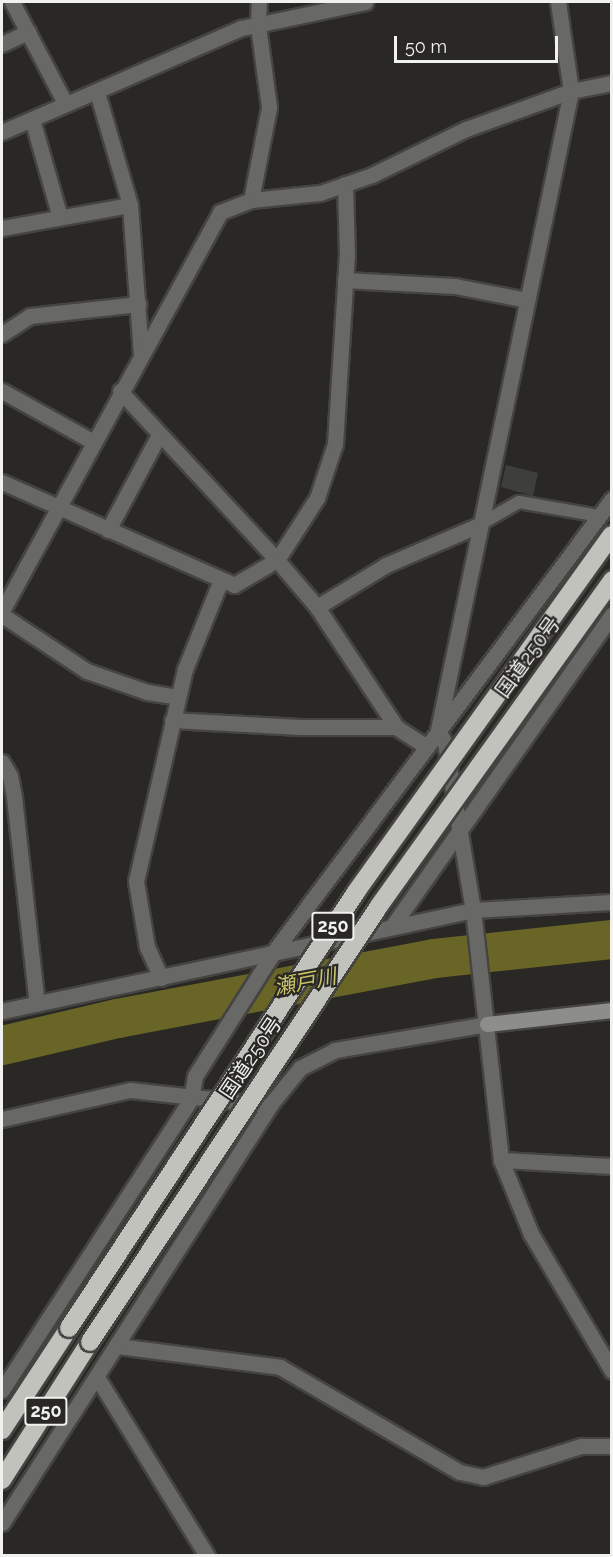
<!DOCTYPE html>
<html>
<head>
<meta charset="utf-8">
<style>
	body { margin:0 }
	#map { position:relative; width:613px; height:1557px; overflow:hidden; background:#292825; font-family:Raleway,"Noto Sans JP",sans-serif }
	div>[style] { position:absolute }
	.river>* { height:39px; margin:-19.5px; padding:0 19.5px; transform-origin:19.5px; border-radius:19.5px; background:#696526 }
	.building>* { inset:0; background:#3e3e3b }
	.roads { filter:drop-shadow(2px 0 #454441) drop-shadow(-2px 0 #454441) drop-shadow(0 2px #454441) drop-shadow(0 -2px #454441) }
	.lane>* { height:12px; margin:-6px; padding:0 6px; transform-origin:6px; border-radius:6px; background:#686867 }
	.street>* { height:15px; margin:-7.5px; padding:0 7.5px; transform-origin:7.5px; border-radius:7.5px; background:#686867 }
	.secondary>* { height:15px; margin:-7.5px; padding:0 7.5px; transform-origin:7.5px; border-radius:7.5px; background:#8d8d8a }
	.highway>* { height:18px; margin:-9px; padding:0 9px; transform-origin:9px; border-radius:9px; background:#c2c2bd }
	.bridges { filter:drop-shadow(2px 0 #454441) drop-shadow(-2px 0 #454441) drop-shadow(0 2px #454441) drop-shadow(0 -2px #454441) }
	.highway-bridge>* { height:18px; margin:-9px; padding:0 9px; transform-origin:9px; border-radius:9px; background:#c2c2bd }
	span { translate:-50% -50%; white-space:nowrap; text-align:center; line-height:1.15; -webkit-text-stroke:4.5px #292825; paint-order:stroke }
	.shield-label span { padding:2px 4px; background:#292825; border:2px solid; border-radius:4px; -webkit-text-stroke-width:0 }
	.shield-label { font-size:18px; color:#f1f1ef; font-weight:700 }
	.street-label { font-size:20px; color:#f1f1ef }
	.water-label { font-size:21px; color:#cac468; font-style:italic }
	.frame { position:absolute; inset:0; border:3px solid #f1f1ef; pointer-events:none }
	.scale { position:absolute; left:394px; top:36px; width:164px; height:27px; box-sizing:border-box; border:3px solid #f1f1ef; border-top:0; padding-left:8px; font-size:18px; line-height:21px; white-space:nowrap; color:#f1f1ef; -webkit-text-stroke:4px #292825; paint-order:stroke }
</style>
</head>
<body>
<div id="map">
	<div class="river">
		<div style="left:2px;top:1045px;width:118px;rotate:-13.2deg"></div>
		<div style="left:117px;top:1018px;width:323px;rotate:-10.7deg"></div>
		<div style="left:434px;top:958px;width:179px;rotate:-6.1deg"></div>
	</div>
	<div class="building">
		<div style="clip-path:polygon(506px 465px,538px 473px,533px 496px,501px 487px)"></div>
	</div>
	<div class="roads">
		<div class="lane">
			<div style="left:479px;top:525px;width:46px;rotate:-29.9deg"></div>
			<div style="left:519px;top:502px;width:81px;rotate:9.9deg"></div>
		</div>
		<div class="street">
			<div style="left:12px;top:2px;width:114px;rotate:62.3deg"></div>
			<div style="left:558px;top:2px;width:90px;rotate:81.7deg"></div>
			<div style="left:571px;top:91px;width:653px;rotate:101.76deg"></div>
			<div style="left:438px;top:730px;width:15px;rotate:62deg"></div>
			<div style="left:445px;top:743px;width:169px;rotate:80.5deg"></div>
			<div style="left:473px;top:910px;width:252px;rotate:83.6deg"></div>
			<div style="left:501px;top:1160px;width:80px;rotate:67.9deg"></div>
			<div style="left:531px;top:1234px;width:159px;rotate:59.4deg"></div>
			<div style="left:2px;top:44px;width:29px;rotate:-25deg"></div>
			<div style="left:97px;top:92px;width:118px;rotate:73.7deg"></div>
			<div style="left:130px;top:205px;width:150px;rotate:85.8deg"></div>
			<div style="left:32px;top:119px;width:102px;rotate:74.1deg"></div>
			<div style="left:2px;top:132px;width:261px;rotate:-23.5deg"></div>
			<div style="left:241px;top:28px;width:127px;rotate:-11.8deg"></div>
			<div style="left:251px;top:200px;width:95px;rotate:-79deg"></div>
			<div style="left:269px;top:107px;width:82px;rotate:-97.7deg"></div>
			<div style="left:258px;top:26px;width:24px;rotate:-88deg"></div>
			<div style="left:2px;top:228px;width:130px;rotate:-10.2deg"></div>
			<div style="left:345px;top:280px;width:110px;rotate:3.1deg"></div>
			<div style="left:455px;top:286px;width:73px;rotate:11deg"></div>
			<div style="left:2px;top:334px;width:33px;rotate:-33deg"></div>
			<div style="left:30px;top:316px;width:109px;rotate:-6.3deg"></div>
			<div style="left:2px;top:391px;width:103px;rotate:29.1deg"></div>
			<div style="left:120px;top:391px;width:231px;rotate:47.1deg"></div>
			<div style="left:277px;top:560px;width:74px;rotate:-57.2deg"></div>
			<div style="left:317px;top:498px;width:57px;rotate:-71.6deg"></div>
			<div style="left:335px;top:444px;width:189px;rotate:-86.4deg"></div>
			<div style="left:347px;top:255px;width:71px;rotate:-91.6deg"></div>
			<div style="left:2px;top:482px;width:254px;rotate:23.9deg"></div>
			<div style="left:234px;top:585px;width:50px;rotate:-30.2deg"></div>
			<div style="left:277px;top:560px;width:62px;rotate:49.6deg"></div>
			<div style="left:317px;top:607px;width:144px;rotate:56.6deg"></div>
			<div style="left:396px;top:727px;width:37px;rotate:33deg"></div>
			<div style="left:108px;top:530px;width:108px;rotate:-61.8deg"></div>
			<div style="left:317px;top:607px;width:81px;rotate:-31.3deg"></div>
			<div style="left:386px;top:565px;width:101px;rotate:-23.3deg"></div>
			<div style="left:2px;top:611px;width:455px;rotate:-61.3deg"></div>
			<div style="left:220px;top:212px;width:33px;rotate:-21deg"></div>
			<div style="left:251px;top:200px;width:69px;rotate:-5.8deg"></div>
			<div style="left:320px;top:193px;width:55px;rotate:-19.1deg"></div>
			<div style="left:372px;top:175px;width:105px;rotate:-26.1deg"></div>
			<div style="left:466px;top:129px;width:112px;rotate:-19.9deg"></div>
			<div style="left:571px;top:91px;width:42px;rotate:-11deg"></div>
			<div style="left:2px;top:615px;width:102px;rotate:33.4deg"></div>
			<div style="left:87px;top:671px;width:64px;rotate:19.3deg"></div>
			<div style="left:147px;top:692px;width:31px;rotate:9deg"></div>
			<div style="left:172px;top:720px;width:128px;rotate:3.1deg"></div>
			<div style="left:300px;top:727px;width:96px"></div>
			<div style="left:2px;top:762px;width:16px;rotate:60deg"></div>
			<div style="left:10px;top:776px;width:21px;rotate:79deg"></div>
			<div style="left:14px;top:797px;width:208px;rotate:83.7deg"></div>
			<div style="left:393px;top:925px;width:380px;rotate:-54.8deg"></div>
			<div style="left:161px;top:978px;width:34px;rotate:-114deg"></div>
			<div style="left:147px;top:947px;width:67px;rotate:-99.5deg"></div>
			<div style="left:136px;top:881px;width:218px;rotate:-77deg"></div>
			<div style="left:185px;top:669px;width:96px;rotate:-68deg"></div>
			<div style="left:2px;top:1011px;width:482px;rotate:-12.1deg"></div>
			<div style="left:473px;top:910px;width:139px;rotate:-3.3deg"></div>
			<div style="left:2px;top:1119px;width:131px;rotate:-12.8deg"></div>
			<div style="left:130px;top:1090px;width:129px;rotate:6.2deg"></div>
			<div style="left:501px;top:1160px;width:111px;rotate:3.1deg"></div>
			<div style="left:117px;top:1346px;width:164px;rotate:7.3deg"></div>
			<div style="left:280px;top:1367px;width:208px;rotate:30.3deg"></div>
			<div style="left:460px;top:1472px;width:24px;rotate:12deg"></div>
			<div style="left:483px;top:1477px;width:103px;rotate:-17.6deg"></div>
			<div style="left:581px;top:1446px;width:31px"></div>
			<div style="left:97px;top:1377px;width:210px;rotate:58.4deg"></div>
			<div style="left:2px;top:1390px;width:347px;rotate:-57deg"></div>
			<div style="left:191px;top:1099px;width:23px;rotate:-80deg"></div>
			<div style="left:195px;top:1076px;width:149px;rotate:-57.6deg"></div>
			<div style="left:275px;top:950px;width:563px;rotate:-53.23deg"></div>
			<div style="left:2px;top:1523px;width:497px;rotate:-57.3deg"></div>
			<div style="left:270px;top:1105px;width:48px;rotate:-51deg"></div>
			<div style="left:300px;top:1068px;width:39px;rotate:-27deg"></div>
			<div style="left:335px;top:1050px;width:154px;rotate:-9.7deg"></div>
		</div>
		<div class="secondary">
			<div style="left:487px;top:1024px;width:126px;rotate:-6.4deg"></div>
		</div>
		<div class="highway">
			<div style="left:2px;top:1430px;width:122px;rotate:-56.7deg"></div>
			<div style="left:2px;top:1480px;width:164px;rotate:-57.5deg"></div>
		</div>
	</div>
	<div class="bridges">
		<div class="highway-bridge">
			<div style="left:69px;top:1328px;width:522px;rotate:-56.64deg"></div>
			<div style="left:356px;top:892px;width:439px;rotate:-54.4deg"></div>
			<div style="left:90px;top:1342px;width:523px;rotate:-56.46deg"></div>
			<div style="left:379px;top:906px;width:401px;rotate:-54.4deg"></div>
		</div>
	</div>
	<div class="shield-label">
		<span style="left:333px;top:926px">250</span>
		<span style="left:46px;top:1411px">250</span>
	</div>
	<div class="street-label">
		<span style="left:528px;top:657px;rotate:-54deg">国道250号</span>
		<span style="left:251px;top:1058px;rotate:-56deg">国道250号</span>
	</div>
	<div class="water-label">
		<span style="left:305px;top:982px;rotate:-11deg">瀬戸川</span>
	</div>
	<div class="frame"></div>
	<div class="scale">50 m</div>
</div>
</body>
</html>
